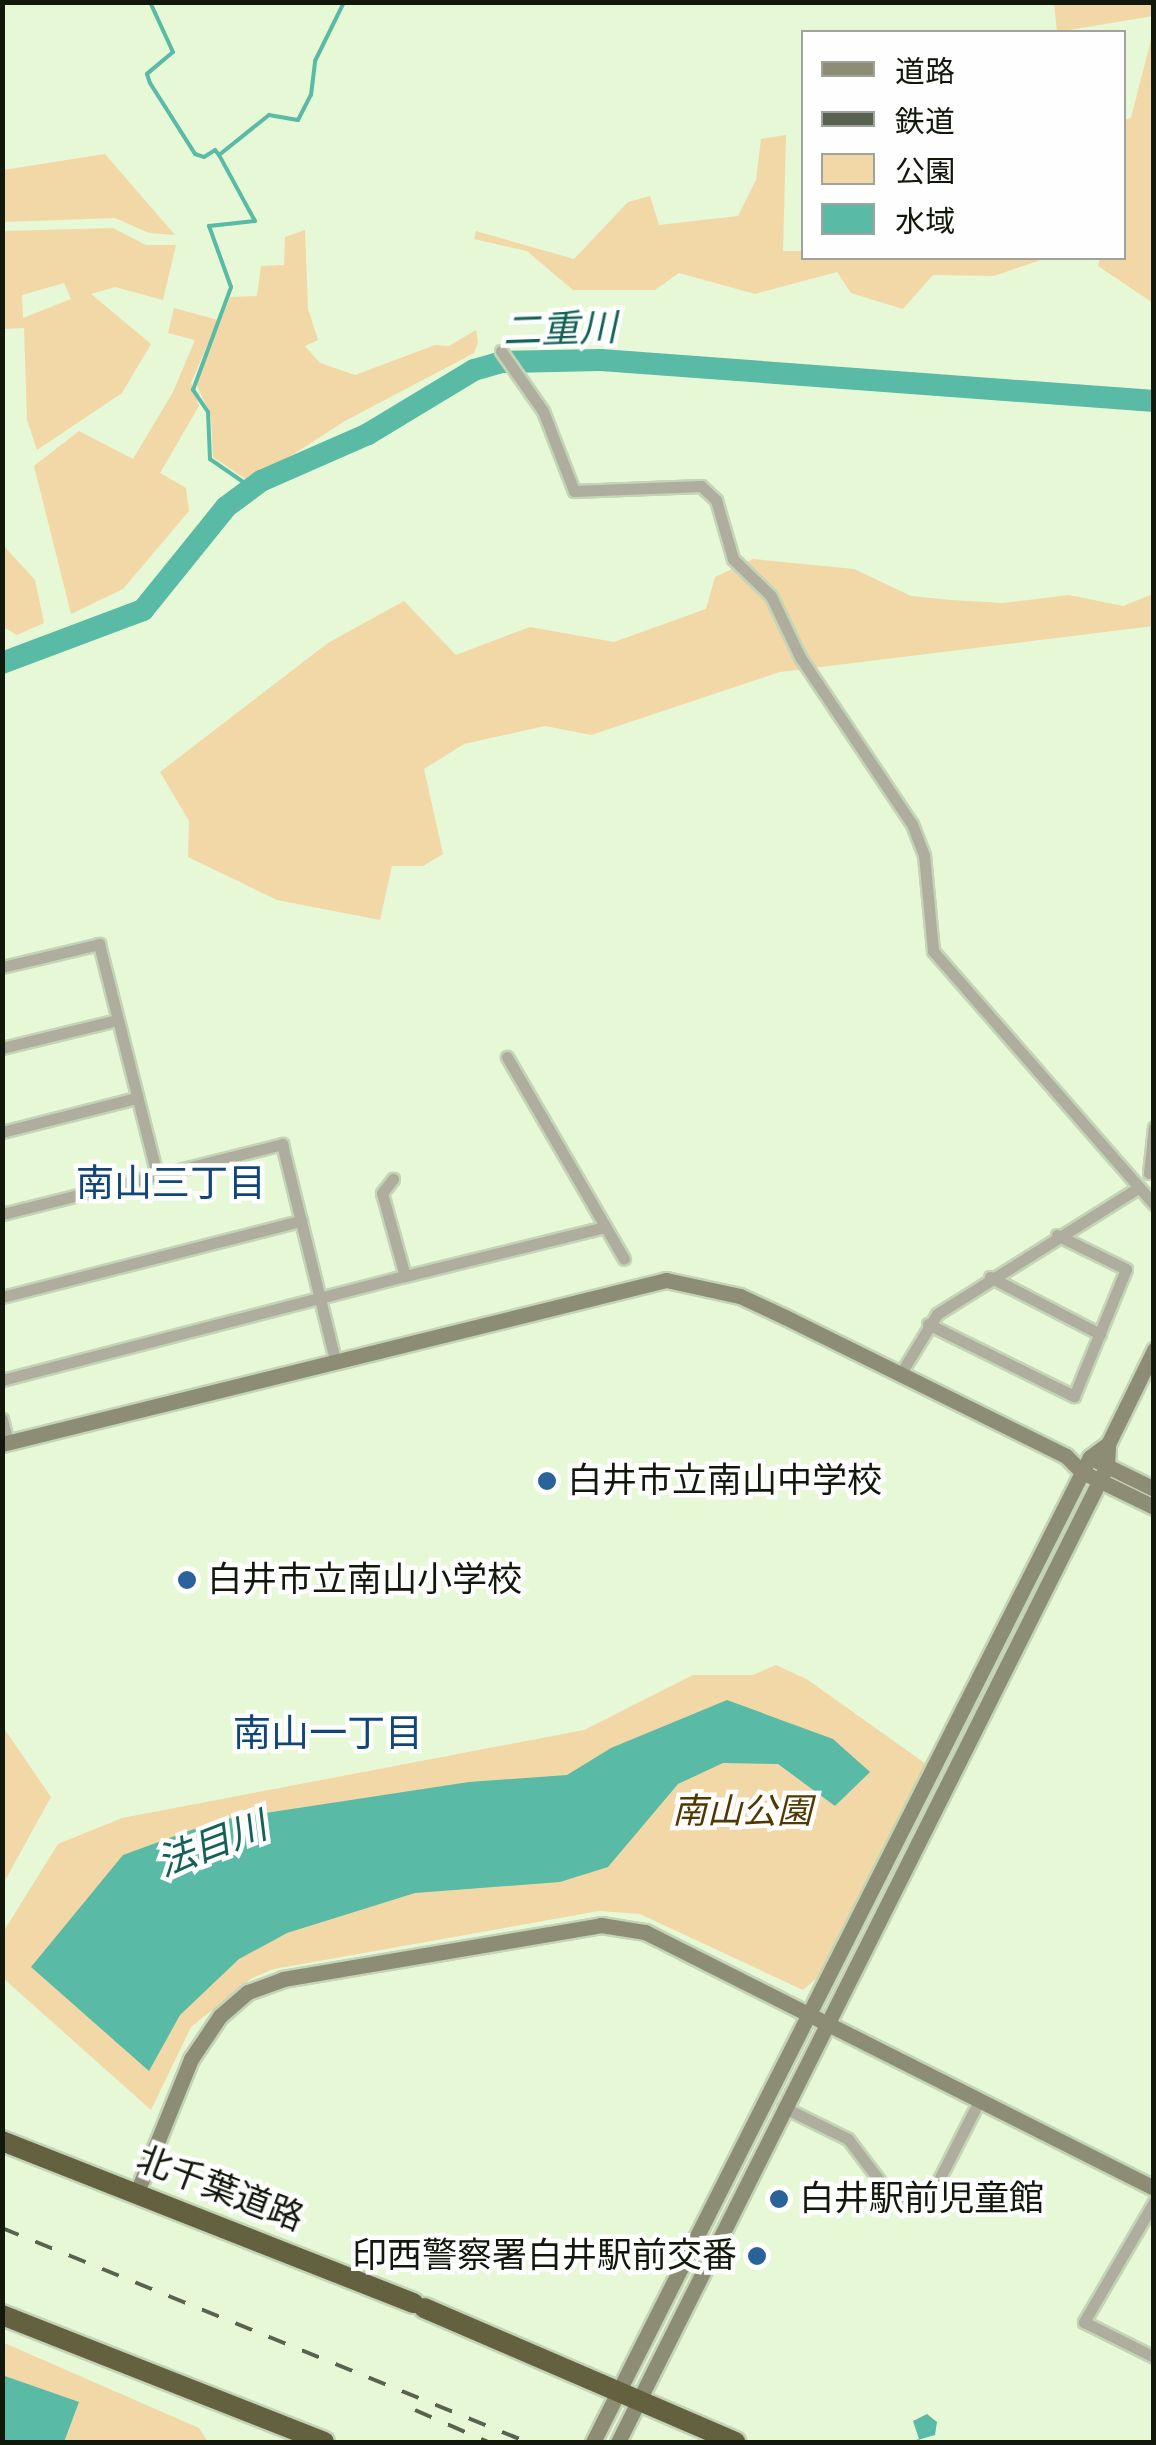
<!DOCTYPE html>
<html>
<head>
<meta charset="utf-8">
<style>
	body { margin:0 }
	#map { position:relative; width:1156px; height:2445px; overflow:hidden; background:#e6f8d6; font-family:"Times New Roman","Noto Sans JP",serif }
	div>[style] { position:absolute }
	.green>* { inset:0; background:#f2d7a7 }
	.water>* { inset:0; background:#59baa6 }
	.stream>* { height:4px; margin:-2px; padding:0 2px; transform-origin:2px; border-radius:2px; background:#59baa6 }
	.river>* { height:22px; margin:-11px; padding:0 11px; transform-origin:11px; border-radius:11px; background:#59baa6 }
	.roads { filter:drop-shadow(2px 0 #c4d4b6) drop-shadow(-2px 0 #c4d4b6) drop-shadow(0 2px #c4d4b6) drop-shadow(0 -2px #c4d4b6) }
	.street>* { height:11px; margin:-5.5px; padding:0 5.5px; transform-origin:5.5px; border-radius:5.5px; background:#aead9e }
	.secondary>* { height:15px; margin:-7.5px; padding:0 7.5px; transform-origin:7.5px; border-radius:7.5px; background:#8d8d75 }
	.highway>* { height:20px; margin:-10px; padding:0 10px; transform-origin:10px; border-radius:10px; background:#636140 }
	.rail>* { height:4px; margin-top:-2px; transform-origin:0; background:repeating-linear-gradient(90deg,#58624f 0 18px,transparent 0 36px) }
	.dots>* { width:28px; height:28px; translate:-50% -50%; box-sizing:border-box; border:5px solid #fefefe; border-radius:50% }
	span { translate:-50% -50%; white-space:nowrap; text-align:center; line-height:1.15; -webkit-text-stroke:9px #fefefe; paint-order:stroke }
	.poi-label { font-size:35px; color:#12180c }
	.left { translate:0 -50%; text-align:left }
	.right { translate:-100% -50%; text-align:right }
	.park-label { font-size:35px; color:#513800; font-style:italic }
	.street-label { font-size:35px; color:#12180c }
	.water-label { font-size:38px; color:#136255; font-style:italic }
	.neighbourhood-label { font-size:38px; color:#114678 }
	.frame { position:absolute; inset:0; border:5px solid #12180c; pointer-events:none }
	.legend { position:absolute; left:801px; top:30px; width:325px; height:230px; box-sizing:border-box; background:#fefefe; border:2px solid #a0a29d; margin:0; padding:12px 18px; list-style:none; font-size:30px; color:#12180c }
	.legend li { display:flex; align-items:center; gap:20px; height:50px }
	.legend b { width:50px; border:2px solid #a0a29d }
</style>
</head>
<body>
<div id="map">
	<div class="green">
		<div style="clip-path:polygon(1054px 3px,1153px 3px,1153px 16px,1057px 32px)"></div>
		<div style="clip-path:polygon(1153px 32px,1154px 303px,1153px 303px,1098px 266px,1100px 258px,1124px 258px,1124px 120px,1131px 118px)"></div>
		<div style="clip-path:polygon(786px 135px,783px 251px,803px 251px,804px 258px,1047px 258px,994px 276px,933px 275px,903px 309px,851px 293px,837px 272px,755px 294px,679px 273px,655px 290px,573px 290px,527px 251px,474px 239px,476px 231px,574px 259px,628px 202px,650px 196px,659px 225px,738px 216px,756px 180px,761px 139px)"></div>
		<div style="clip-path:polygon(105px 154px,175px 235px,149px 233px,115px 218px,3px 222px,3px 170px)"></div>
		<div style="clip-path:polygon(evenodd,113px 228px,146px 245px,176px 245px,163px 300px,115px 287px,91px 294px,151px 344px,122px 393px,37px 450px,27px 420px,24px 328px,3px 329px,3px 231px,113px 228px,64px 283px,71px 299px,23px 318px,22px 295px,64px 283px)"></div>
		<div style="clip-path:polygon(305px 230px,308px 309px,318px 340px,305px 346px,320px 363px,355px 375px,435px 345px,449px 346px,476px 330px,478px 342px,474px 353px,345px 421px,250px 482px,213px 457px,211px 417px,196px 383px,230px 297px,257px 296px,261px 266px,284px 265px,285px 237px)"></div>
		<div style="clip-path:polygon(174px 308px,218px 320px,191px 383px,199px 406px,160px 473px,186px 488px,189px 511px,123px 589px,71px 614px,34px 466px,79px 431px,133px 459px,173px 392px,195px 340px,168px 333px)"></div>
		<div style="clip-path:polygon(2px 544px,35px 580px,44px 623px,17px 635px,3px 627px)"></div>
		<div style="clip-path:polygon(753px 559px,854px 569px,911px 596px,951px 600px,1003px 603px,1069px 595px,1123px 606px,1153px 594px,1153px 626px,780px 672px,591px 735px,545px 726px,464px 744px,424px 769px,443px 854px,423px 866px,392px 866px,380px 920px,277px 900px,188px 857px,189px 821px,160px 772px,328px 643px,404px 601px,456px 655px,530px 627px,614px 642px,706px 609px,715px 577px)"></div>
		<div style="clip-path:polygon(776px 1665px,808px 1680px,926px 1764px,816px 1979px,803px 1990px,640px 1914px,599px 1911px,274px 1969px,252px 1978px,191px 2027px,151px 2110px,3px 1978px,2px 1934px,58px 1844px,122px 1818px,584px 1730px,693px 1675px,753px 1675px)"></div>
		<div style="clip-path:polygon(3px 1727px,51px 1797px,3px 1884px)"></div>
		<div style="clip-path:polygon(2px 2342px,199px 2428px,208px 2442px,3px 2442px)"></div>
	</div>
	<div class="water">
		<div style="clip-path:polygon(727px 1700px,833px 1739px,870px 1772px,835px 1806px,778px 1764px,723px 1763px,678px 1784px,608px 1867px,560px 1882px,415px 1893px,287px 1933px,239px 1959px,180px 2015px,149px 2071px,31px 1967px,123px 1855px,219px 1820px,469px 1782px,567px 1775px,611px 1748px)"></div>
		<div style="clip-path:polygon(2px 2375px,79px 2402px,64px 2442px,3px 2442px)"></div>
		<div style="clip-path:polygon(927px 2414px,937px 2422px,935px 2435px,911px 2442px,919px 2439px,913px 2421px)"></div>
	</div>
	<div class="stream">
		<div style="left:150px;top:2px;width:55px;rotate:65.3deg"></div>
		<div style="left:173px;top:52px;width:34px;rotate:140deg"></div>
		<div style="left:147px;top:74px;width:9px;rotate:72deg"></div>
		<div style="left:150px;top:83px;width:84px;rotate:57.6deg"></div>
		<div style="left:195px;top:154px;width:9px;rotate:18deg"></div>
		<div style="left:204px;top:157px;width:13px;rotate:-32deg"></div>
		<div style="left:215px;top:150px;width:6px;rotate:51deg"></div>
		<div style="left:252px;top:488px;width:51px;rotate:-145.4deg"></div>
		<div style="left:210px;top:459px;width:47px;rotate:-92.4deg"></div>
		<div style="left:208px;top:412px;width:27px;rotate:-124deg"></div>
		<div style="left:193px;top:390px;width:110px;rotate:-69.7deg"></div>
		<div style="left:231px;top:287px;width:65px;rotate:-109.8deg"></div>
		<div style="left:209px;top:226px;width:46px;rotate:-6.2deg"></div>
		<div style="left:255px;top:221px;width:75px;rotate:-118.6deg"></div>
		<div style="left:219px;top:155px;width:64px;rotate:-38.7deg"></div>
		<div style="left:269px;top:115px;width:29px;rotate:10deg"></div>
		<div style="left:298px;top:120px;width:28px;rotate:-63deg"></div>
		<div style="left:311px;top:95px;width:34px;rotate:-83deg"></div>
		<div style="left:315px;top:61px;width:66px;rotate:-63.8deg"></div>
	</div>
	<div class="river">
		<div style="left:2px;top:663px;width:151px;rotate:-20.6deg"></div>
		<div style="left:143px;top:610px;width:132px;rotate:-51.1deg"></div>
		<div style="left:226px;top:507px;width:44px;rotate:-36.6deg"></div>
		<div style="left:261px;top:481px;width:117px;rotate:-23.7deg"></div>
		<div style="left:368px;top:434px;width:124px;rotate:-31.1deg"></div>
		<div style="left:474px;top:370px;width:29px;rotate:-16deg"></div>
		<div style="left:502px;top:362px;width:99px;rotate:-1.2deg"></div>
		<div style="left:601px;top:360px;width:555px;rotate:4.24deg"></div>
	</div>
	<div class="roads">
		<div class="street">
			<div style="left:501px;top:351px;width:73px;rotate:55deg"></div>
			<div style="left:543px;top:411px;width:86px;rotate:68.8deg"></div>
			<div style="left:574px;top:491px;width:127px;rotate:-2.3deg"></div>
			<div style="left:701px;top:486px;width:21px;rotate:43deg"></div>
			<div style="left:716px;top:500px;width:61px;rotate:73.9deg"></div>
			<div style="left:733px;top:559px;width:53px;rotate:44.2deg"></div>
			<div style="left:771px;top:596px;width:68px;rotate:64.6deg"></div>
			<div style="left:800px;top:657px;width:201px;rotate:56.2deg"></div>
			<div style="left:912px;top:824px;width:33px;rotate:69deg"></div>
			<div style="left:924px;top:855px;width:96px;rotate:84.6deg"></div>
			<div style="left:933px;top:951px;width:336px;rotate:48.9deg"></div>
			<div style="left:2px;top:967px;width:100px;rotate:-13.3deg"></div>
			<div style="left:99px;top:944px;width:238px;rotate:75.9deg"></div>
			<div style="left:2px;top:1048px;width:118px;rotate:-13.7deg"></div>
			<div style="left:507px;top:1057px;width:233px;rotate:59.9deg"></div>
			<div style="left:2px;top:1132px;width:138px;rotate:-14.2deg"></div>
			<div style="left:1149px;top:1173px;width:46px;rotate:-83.8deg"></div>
			<div style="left:2px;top:1214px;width:289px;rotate:-14deg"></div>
			<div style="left:282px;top:1144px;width:221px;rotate:76.2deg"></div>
			<div style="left:405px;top:1276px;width:206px;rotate:-13.8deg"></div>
			<div style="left:990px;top:1277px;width:124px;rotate:27.4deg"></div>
			<div style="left:2px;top:1297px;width:309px;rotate:-14.3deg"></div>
			<div style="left:928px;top:1324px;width:163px;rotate:26.3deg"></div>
			<div style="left:1074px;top:1396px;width:137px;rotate:-67.7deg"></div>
			<div style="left:1126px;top:1269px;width:77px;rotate:-153.8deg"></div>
			<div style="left:901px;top:1373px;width:69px;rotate:-58.6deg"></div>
			<div style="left:937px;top:1314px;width:237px;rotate:-32.1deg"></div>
			<div style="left:2px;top:1380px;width:416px;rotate:-14.5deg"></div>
			<div style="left:405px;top:1276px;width:86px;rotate:-105.5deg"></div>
			<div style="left:382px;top:1193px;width:18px;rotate:-52deg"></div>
			<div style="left:2px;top:1419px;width:25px;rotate:76deg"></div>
			<div style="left:783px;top:2107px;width:72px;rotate:26.2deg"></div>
			<div style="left:848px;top:2139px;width:56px;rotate:52.9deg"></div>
			<div style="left:882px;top:2184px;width:49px;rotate:28.1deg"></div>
			<div style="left:925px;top:2207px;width:119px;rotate:-63deg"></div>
			<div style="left:1154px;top:2202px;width:139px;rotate:120.3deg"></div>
			<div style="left:1084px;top:2322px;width:78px;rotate:26.6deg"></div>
		</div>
		<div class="secondary">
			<div style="left:2px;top:1444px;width:684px;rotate:-13.87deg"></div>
			<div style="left:666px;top:1280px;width:76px;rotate:12.2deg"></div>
			<div style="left:740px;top:1296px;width:50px;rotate:25deg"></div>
			<div style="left:785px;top:1317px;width:313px;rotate:26.3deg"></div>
			<div style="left:1066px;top:1456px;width:23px;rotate:45deg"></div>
			<div style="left:1082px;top:1472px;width:80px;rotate:25.9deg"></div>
			<div style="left:1099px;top:1462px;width:61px;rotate:26.1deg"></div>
			<div style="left:137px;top:2192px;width:144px;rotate:-67.9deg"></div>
			<div style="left:191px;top:2059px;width:52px;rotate:-56deg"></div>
			<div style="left:220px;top:2016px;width:37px;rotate:-41deg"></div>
			<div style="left:248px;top:1992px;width:37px;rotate:-20deg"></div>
			<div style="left:283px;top:1979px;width:323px;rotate:-9.6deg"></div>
			<div style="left:601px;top:1925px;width:45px;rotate:9deg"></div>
			<div style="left:645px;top:1932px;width:570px;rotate:26.7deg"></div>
			<div style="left:593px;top:2442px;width:1103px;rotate:-63.23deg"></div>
			<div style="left:1090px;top:1457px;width:22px;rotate:-36deg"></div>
			<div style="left:1108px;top:1444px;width:105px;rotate:-63.9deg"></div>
			<div style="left:618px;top:2442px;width:1092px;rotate:-63.39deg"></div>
			<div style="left:1107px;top:1466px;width:22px;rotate:-87deg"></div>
		</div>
		<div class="highway">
			<div style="left:2px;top:2141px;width:442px;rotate:21.5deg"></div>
			<div style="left:424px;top:2308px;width:339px;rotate:23.3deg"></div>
			<div style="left:2px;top:2315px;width:346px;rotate:21.5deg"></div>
		</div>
	</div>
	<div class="rail">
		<div style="left:2px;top:2228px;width:567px;rotate:22.18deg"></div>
		<div style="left:415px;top:2410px;width:80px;rotate:23.7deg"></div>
	</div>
	<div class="dots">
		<div style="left:547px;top:1481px;background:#2a629a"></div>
		<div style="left:187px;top:1580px;background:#2a629a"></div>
		<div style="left:779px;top:2199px;background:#2a629a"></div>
		<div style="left:757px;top:2256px;background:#2a629a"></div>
	</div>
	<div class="poi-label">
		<span class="left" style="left:567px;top:1481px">白井市立南山中学校</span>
		<span class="left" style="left:207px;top:1580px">白井市立南山小学校</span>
		<span class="left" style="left:799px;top:2199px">白井駅前児童館</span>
		<span class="right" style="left:737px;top:2256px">印西警察署白井駅前交番</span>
	</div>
	<div class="park-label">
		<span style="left:742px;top:1812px">南山公園</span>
	</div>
	<div class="street-label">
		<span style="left:220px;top:2189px;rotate:21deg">北千葉道路</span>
	</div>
	<div class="water-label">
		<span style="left:560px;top:330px;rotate:-2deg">二重川</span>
		<span style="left:212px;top:1845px;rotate:-21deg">法目川</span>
	</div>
	<div class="neighbourhood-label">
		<span style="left:171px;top:1184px">南山三丁目</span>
		<span style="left:328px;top:1734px">南山一丁目</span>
	</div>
	<div class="frame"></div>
	<ul class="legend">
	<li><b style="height:12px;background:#8d8d75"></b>道路</li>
	<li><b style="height:12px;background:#58624f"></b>鉄道</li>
	<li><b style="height:28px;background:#f2d7a7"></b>公園</li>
	<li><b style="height:28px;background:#59baa6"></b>水域</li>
	</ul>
</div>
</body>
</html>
